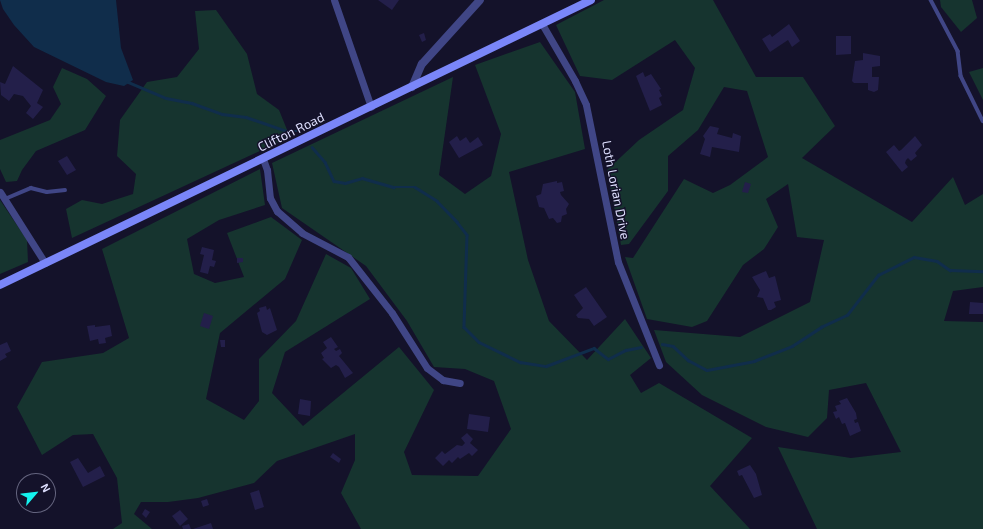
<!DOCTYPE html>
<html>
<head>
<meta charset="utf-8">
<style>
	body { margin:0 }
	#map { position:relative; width:983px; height:529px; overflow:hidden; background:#14122a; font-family:"Exo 2",sans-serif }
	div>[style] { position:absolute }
	.green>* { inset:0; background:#16342f }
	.water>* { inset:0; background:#102d4b }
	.stream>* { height:2.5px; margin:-1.25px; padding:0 1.25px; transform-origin:1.25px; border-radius:1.25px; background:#102d4b }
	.building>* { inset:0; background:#231f4a }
	.service>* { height:3.5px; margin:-1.75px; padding:0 1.75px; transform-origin:1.75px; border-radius:1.75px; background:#404686 }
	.minor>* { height:7px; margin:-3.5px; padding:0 3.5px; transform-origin:3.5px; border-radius:3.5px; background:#404686 }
	.tertiary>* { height:8px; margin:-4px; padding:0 4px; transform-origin:4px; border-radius:4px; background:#404686 }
	.secondary>* { height:8px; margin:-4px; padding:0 4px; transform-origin:4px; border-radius:4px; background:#7a86f8 }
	span { translate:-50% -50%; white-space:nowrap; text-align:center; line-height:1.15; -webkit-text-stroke:3px #14122a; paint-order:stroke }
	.street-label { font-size:13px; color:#dddefd }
	.north { position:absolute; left:16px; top:473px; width:40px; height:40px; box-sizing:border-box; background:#14122a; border:1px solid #64647e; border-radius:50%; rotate:62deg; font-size:11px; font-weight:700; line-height:16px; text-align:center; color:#dddefd }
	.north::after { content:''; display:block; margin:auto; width:14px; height:18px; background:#14f2ee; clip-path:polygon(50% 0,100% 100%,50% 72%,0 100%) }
</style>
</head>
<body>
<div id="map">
	<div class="green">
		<div style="clip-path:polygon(604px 0,713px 0,756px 77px,803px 77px,835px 126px,802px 158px,912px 222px,953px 177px,965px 205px,983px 194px,983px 287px,953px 291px,944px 321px,983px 322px,983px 529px,817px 529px,778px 447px,851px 458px,901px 452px,866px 383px,829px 390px,827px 418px,808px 437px,766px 427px,702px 395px,666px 362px,654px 330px,740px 337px,810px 302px,824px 240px,797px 237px,788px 184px,766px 199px,778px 227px,764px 249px,743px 265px,707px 321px,692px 327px,647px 319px,625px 257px,633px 258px,684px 179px,713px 193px,730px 185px,768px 157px,747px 91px,724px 87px,698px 130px,668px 156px,668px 191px,629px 244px,621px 245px,607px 170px,639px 140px,683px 110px,695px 68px,675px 40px,612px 80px,580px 76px,556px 25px)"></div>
		<div style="clip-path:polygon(940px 0,972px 0,977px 18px,961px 32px,941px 7px)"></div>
		<div style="clip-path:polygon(216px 10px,247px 54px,257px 94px,279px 110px,290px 137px,72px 238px,66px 209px,82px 200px,102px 204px,133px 194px,136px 174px,117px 156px,120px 120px,147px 82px,177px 77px,199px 49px,195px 11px)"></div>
		<div style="clip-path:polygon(540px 42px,575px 92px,585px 149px,509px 172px,528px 260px,549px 321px,587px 360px,625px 319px,651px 358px,630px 375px,641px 393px,659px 383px,752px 438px,710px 486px,750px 529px,361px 529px,341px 493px,355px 460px,355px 434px,277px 461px,254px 483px,198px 498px,168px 502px,141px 502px,134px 514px,152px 529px,113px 529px,122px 523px,117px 478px,93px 434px,73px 435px,42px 455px,17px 407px,42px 362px,103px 353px,129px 338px,102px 249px,260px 169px,265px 205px,219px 220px,187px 239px,194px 274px,215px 283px,244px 277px,227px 233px,271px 217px,302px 240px,285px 279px,220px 333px,206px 399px,244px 420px,259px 401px,259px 359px,296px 321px,326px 254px,351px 268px,370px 299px,285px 352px,272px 393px,303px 426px,399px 347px,434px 390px,404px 452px,412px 475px,478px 476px,511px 429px,494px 381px,465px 369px,434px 367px,407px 321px,366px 266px,282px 208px,272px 163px,453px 77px,439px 175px,465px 194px,491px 176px,501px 134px,475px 65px)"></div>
		<div style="clip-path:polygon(62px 68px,87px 79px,106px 96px,85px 130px,36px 151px,22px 170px,17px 181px,6px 182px,0 169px,0 140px,50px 120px,61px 104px,53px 87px)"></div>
		<div style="clip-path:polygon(983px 68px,983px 100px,969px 72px)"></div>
		<div style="clip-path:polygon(0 200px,27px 240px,28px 262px,0 274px)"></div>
	</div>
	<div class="water">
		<div style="clip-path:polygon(0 0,116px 0,121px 48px,133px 80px,124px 86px,106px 82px,34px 47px,14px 25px,3px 9px)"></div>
	</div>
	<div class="stream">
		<div style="left:128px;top:82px;width:41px;rotate:22.8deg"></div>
		<div style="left:166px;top:98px;width:26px;rotate:11deg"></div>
		<div style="left:192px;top:103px;width:32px;rotate:20deg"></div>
		<div style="left:222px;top:114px;width:24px;rotate:7deg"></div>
		<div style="left:246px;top:117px;width:43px;rotate:18.9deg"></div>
		<div style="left:287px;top:131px;width:10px"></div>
		<div style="left:312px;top:147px;width:20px;rotate:49deg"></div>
		<div style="left:325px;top:162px;width:21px;rotate:65deg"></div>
		<div style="left:334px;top:181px;width:11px;rotate:10deg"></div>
		<div style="left:345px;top:183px;width:18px;rotate:-16deg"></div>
		<div style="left:362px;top:178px;width:33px;rotate:16deg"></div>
		<div style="left:394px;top:187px;width:21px"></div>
		<div style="left:415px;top:187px;width:26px;rotate:32deg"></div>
		<div style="left:437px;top:201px;width:29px;rotate:46deg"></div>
		<div style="left:457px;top:222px;width:16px;rotate:52deg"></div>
		<div style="left:467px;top:235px;width:92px;rotate:91.9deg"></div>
		<div style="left:464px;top:327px;width:21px;rotate:45deg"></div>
		<div style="left:479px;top:342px;width:46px;rotate:26deg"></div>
		<div style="left:520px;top:362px;width:26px;rotate:9deg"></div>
		<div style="left:546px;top:366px;width:51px;rotate:-20.6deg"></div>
		<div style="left:594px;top:348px;width:18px;rotate:38deg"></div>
		<div style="left:608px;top:359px;width:20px;rotate:-27deg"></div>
		<div style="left:626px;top:350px;width:15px;rotate:-11deg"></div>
		<div style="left:662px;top:344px;width:11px;rotate:10deg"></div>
		<div style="left:673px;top:346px;width:21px;rotate:43deg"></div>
		<div style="left:688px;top:360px;width:21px;rotate:28deg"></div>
		<div style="left:707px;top:370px;width:48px;rotate:-10.8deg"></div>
		<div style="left:754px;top:361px;width:41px;rotate:-21.5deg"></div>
		<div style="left:792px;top:346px;width:35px;rotate:-33deg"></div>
		<div style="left:821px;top:327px;width:29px;rotate:-25deg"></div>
		<div style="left:847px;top:315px;width:51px;rotate:-52.2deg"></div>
		<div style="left:878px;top:275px;width:40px;rotate:-26.6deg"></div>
		<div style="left:914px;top:257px;width:23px;rotate:10deg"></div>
		<div style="left:937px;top:261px;width:16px;rotate:35deg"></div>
		<div style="left:950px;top:270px;width:33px;rotate:2deg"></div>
	</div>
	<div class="building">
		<div style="clip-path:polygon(378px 0,399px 0,392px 10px)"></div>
		<div style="clip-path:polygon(789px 24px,800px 41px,792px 47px,788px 40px,770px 52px,762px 39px,770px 34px,772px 37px)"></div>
		<div style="clip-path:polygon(424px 33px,426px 40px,422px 42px,419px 35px)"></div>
		<div style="clip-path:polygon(836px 36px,851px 36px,851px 54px,836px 55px)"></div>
		<div style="clip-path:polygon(863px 53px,880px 56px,880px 66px,872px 67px,872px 77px,879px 77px,878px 90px,874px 92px,868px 90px,868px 80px,868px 83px,854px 83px,852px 81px,855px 61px,863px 60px)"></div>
		<div style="clip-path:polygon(13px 66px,43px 90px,37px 103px,43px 107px,33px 119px,26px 113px,31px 106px,23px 96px,14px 94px,9px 101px,1px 95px,0 82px,5px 84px)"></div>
		<div style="clip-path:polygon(643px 72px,645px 77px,651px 74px,661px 89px,659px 90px,662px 96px,659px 98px,662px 105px,650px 111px,636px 76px)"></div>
		<div style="clip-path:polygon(710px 126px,719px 128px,717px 134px,732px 138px,733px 133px,741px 136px,739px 152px,712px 147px,710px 157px,700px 154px,705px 139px,703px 136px)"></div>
		<div style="clip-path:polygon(457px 136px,460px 141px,466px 137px,470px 143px,478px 137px,483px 145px,459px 158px,449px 142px)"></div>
		<div style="clip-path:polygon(915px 136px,922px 145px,915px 153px,917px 156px,911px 161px,908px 158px,906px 160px,905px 163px,908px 167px,902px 172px,886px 152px,894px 145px,899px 151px,901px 150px)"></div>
		<div style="clip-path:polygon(67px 156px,76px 170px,67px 175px,58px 161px)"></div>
		<div style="clip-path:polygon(557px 181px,557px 183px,562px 182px,564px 191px,560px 192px,561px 195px,569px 204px,566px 209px,567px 214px,562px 216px,561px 222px,557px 223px,553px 218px,549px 219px,544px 208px,539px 207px,536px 196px,541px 194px,543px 184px)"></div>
		<div style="clip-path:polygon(745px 182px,751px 184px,748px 193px,742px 192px)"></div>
		<div style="clip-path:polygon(202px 247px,214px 250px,212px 260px,216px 261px,214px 267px,210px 266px,208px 274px,200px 272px,204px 255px,200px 254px)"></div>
		<div style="clip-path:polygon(237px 258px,243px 258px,243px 262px,237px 263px)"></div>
		<div style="clip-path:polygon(766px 271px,769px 278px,775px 276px,781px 300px,774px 302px,776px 307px,771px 310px,768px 310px,763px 298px,757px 297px,760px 290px,752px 277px)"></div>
		<div style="clip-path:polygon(586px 287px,607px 317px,594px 326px,589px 319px,578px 318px,576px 315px,583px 308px,574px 295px)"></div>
		<div style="clip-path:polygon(970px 302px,983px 303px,983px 314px,969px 314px)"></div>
		<div style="clip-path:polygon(266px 306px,267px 310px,270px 308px,277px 330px,267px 335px,262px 332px,257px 313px,260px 311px,259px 308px)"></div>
		<div style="clip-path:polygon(204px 313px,213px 316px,209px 329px,200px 326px)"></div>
		<div style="clip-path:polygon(95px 325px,95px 327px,110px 325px,112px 336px,105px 338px,106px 343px,99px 344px,98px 339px,90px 341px,87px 326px)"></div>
		<div style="clip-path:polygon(331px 337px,338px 347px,334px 349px,336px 351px,340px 349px,342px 353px,339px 356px,353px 373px,345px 378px,339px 367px,336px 365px,331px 368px,322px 359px,324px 358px,321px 353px,327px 348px,323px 342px)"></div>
		<div style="clip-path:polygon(220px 340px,225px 340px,225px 347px,221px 347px)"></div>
		<div style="clip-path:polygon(7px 342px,11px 351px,5px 354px,7px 357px,0 361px,0 345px)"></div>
		<div style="clip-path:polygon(847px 398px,856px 413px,857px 419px,854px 420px,855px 423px,858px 422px,861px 431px,850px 436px,845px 423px,842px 424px,839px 417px,836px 419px,833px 412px,837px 411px,835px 406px,841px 404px,839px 401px)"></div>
		<div style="clip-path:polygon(300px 399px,311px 401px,310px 416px,298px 414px)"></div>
		<div style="clip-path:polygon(469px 414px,490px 417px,488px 432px,467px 429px)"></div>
		<div style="clip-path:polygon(467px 433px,473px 439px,470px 443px,478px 450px,472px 456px,469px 453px,460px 459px,458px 457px,452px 463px,449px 460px,443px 466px,435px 458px,442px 451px,445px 454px,457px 445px,462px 446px,465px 443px,461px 438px)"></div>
		<div style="clip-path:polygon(333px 453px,341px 459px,339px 463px,330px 457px)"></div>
		<div style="clip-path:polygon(78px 458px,88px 473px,100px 466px,105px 476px,83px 487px,70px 462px)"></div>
		<div style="clip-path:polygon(750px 465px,756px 474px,762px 495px,754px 498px,742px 475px,739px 476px,737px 471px)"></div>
		<div style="clip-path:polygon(259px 490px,264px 507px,255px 510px,250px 493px)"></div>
		<div style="clip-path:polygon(207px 499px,209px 505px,203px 507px,201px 501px)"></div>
		<div style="clip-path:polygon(145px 509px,150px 512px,146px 518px,142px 514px)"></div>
		<div style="clip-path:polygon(180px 510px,188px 519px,180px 526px,172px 516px)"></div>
		<div style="clip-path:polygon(211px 523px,213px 529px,193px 529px)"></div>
		<div style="clip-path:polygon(189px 524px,191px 529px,183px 529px,182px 526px)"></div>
	</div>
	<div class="service">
		<div style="left:931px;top:0;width:58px;rotate:62.1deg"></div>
		<div style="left:958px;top:51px;width:25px;rotate:83deg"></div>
		<div style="left:961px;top:76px;width:50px;rotate:63.9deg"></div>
		<div style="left:5px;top:199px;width:28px;rotate:-23deg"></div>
		<div style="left:31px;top:188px;width:16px;rotate:14deg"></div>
		<div style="left:47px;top:192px;width:18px;rotate:-6deg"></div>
	</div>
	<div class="minor">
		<div style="left:334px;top:0;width:113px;rotate:70.9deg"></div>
		<div style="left:542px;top:24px;width:66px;rotate:59.9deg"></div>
		<div style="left:575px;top:81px;width:26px;rotate:65deg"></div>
		<div style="left:586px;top:105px;width:160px;rotate:78.5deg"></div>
		<div style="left:618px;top:262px;width:111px;rotate:68.3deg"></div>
		<div style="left:263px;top:159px;width:12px;rotate:70deg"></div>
		<div style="left:267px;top:170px;width:28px;rotate:84deg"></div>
		<div style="left:270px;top:198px;width:15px;rotate:62deg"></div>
		<div style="left:277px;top:211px;width:33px;rotate:41deg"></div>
		<div style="left:302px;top:233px;width:52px;rotate:27.6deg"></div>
		<div style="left:348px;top:257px;width:71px;rotate:51.8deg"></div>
		<div style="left:392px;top:313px;width:65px;rotate:57.5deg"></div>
		<div style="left:427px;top:368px;width:20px;rotate:37deg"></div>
		<div style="left:443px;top:380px;width:17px;rotate:10deg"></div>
		<div style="left:0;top:192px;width:84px;rotate:57.6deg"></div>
	</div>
	<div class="tertiary">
		<div style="left:412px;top:87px;width:25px;rotate:-67deg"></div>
		<div style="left:422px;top:64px;width:86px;rotate:-47.8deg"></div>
	</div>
	<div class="secondary">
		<div style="left:0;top:285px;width:656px;rotate:-25.74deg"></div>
	</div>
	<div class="street-label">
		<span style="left:291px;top:132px;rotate:-26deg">Clifton Road</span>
		<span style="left:616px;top:190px;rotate:79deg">Loth Lorian Drive</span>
	</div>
	<div class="north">N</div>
</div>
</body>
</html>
